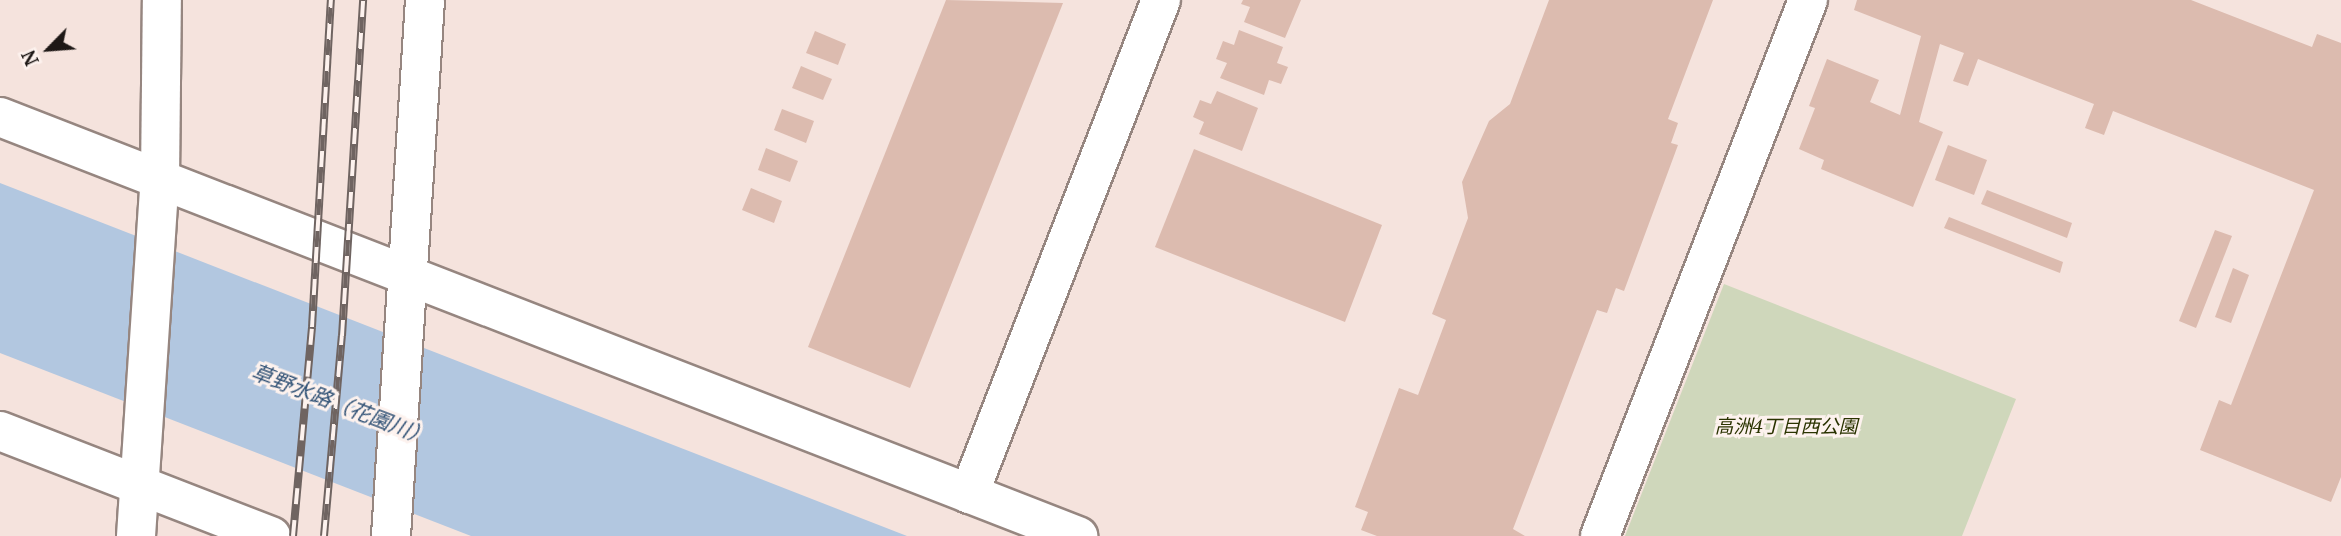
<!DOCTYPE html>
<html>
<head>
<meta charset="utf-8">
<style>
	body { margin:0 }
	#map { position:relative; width:2341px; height:536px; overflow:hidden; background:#f5e3dd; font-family:"PT Serif","Noto Sans JP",serif }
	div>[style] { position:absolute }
	.green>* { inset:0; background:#cfd7bb }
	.water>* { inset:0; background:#b2c7e0 }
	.building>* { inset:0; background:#dcbbaf }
	.roads { filter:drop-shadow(2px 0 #968680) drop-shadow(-2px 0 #968680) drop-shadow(0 2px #968680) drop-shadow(0 -2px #968680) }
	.minor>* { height:38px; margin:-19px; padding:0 19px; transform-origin:19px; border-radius:19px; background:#fff }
	.tertiary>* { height:38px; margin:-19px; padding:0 19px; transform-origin:19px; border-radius:19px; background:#fff }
	.rail>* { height:8px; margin-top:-4px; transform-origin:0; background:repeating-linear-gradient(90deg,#fdf2ee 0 16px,#6f6461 0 32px); box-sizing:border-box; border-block:2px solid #6f6461 }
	span { translate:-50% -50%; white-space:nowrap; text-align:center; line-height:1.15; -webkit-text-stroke:6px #fdf2ee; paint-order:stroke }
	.park-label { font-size:19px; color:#2a3300; font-style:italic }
	.water-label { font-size:21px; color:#315276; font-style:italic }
	.north { position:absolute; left:14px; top:14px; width:70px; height:70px; -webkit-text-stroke:5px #fdf2ee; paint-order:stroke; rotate:245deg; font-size:19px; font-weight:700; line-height:28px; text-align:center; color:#1e1816 }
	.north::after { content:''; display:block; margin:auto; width:24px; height:32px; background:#1e1816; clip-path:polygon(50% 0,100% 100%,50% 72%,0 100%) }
</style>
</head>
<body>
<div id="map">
	<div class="green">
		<div style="clip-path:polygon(1724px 284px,2016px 399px,1962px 536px,1625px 536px)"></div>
	</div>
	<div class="water">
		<div style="clip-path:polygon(0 183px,907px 536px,471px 536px,0 353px)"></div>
	</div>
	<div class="building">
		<div style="clip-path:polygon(946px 0,1063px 3px,910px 388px,808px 347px)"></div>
		<div style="clip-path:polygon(1243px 0,1301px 0,1285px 38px,1244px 22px,1250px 7px,1241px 4px)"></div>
		<div style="clip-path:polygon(1549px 0,1713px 0,1668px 119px,1678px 123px,1671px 143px,1678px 145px,1624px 291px,1616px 288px,1607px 313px,1597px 310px,1513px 529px,1525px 536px,1377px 536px,1361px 530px,1368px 512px,1355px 507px,1399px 388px,1418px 395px,1446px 320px,1432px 314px,1468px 218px,1462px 182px,1489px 121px,1510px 104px)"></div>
		<div style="clip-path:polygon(1857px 0,2191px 0,2312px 47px,2317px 34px,2341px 43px,2341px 477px,2331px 502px,2200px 450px,2219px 400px,2231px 405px,2314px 190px,2113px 111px,2104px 135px,2085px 128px,2094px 104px,1978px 59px,1968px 86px,1953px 81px,1964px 53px,1940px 44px,1919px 122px,1943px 132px,1913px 207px,1821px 169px,1824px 160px,1799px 149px,1815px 108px,1809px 106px,1827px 59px,1879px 80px,1870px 102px,1900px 115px,1921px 36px,1854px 10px)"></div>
		<div style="clip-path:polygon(1239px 30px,1283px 47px,1277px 63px,1288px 67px,1281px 84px,1269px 80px,1264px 95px,1220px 78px,1227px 63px,1216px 59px,1223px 41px,1234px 45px)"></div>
		<div style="clip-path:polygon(815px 31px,846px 44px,838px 65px,806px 53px)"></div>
		<div style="clip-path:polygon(801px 66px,832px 79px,823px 100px,792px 88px)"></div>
		<div style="clip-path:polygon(1217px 91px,1258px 108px,1242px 151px,1199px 134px,1204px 122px,1193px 117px,1200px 100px,1211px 104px)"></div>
		<div style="clip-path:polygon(782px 109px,814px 121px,806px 143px,774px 130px)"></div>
		<div style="clip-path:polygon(1948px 145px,1987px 160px,1974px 195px,1935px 180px)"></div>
		<div style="clip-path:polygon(766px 148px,798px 161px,790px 182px,758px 170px)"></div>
		<div style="clip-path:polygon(1194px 149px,1382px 225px,1345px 322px,1155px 247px)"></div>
		<div style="clip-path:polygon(751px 188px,782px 201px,774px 223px,742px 210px)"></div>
		<div style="clip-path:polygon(1987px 190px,2072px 223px,2067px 238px,1981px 204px)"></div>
		<div style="clip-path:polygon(1949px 217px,2063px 262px,2060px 273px,1944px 228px)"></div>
		<div style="clip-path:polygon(2215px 230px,2232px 236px,2196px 328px,2179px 321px)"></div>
		<div style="clip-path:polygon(2233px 268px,2249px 275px,2231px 323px,2215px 317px)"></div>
	</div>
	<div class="roads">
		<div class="minor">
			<div style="left:969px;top:494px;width:530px;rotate:-68.76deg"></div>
			<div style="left:1600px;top:536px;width:575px;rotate:-68.79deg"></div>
		</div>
		<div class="tertiary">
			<div style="left:0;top:117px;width:1157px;rotate:21.24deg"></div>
			<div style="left:0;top:431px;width:291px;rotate:21.2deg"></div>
			<div style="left:136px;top:536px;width:358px;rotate:-86.2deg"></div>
			<div style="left:160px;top:179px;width:179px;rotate:-89.4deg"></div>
			<div style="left:391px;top:536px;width:537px;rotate:-86.37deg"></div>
		</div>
	</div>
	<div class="rail">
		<div style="left:293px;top:536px;width:210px;rotate:-84.8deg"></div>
		<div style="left:312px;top:327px;width:328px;rotate:-86.7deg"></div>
		<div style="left:324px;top:536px;width:201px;rotate:-84.9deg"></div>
		<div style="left:342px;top:336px;width:337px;rotate:-86.4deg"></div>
	</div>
	<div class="park-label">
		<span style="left:1786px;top:426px">高洲4丁目西公園</span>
	</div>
	<div class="water-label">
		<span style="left:341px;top:404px;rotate:21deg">草野水路（花園川）</span>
	</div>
	<div class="north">N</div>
</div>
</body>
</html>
